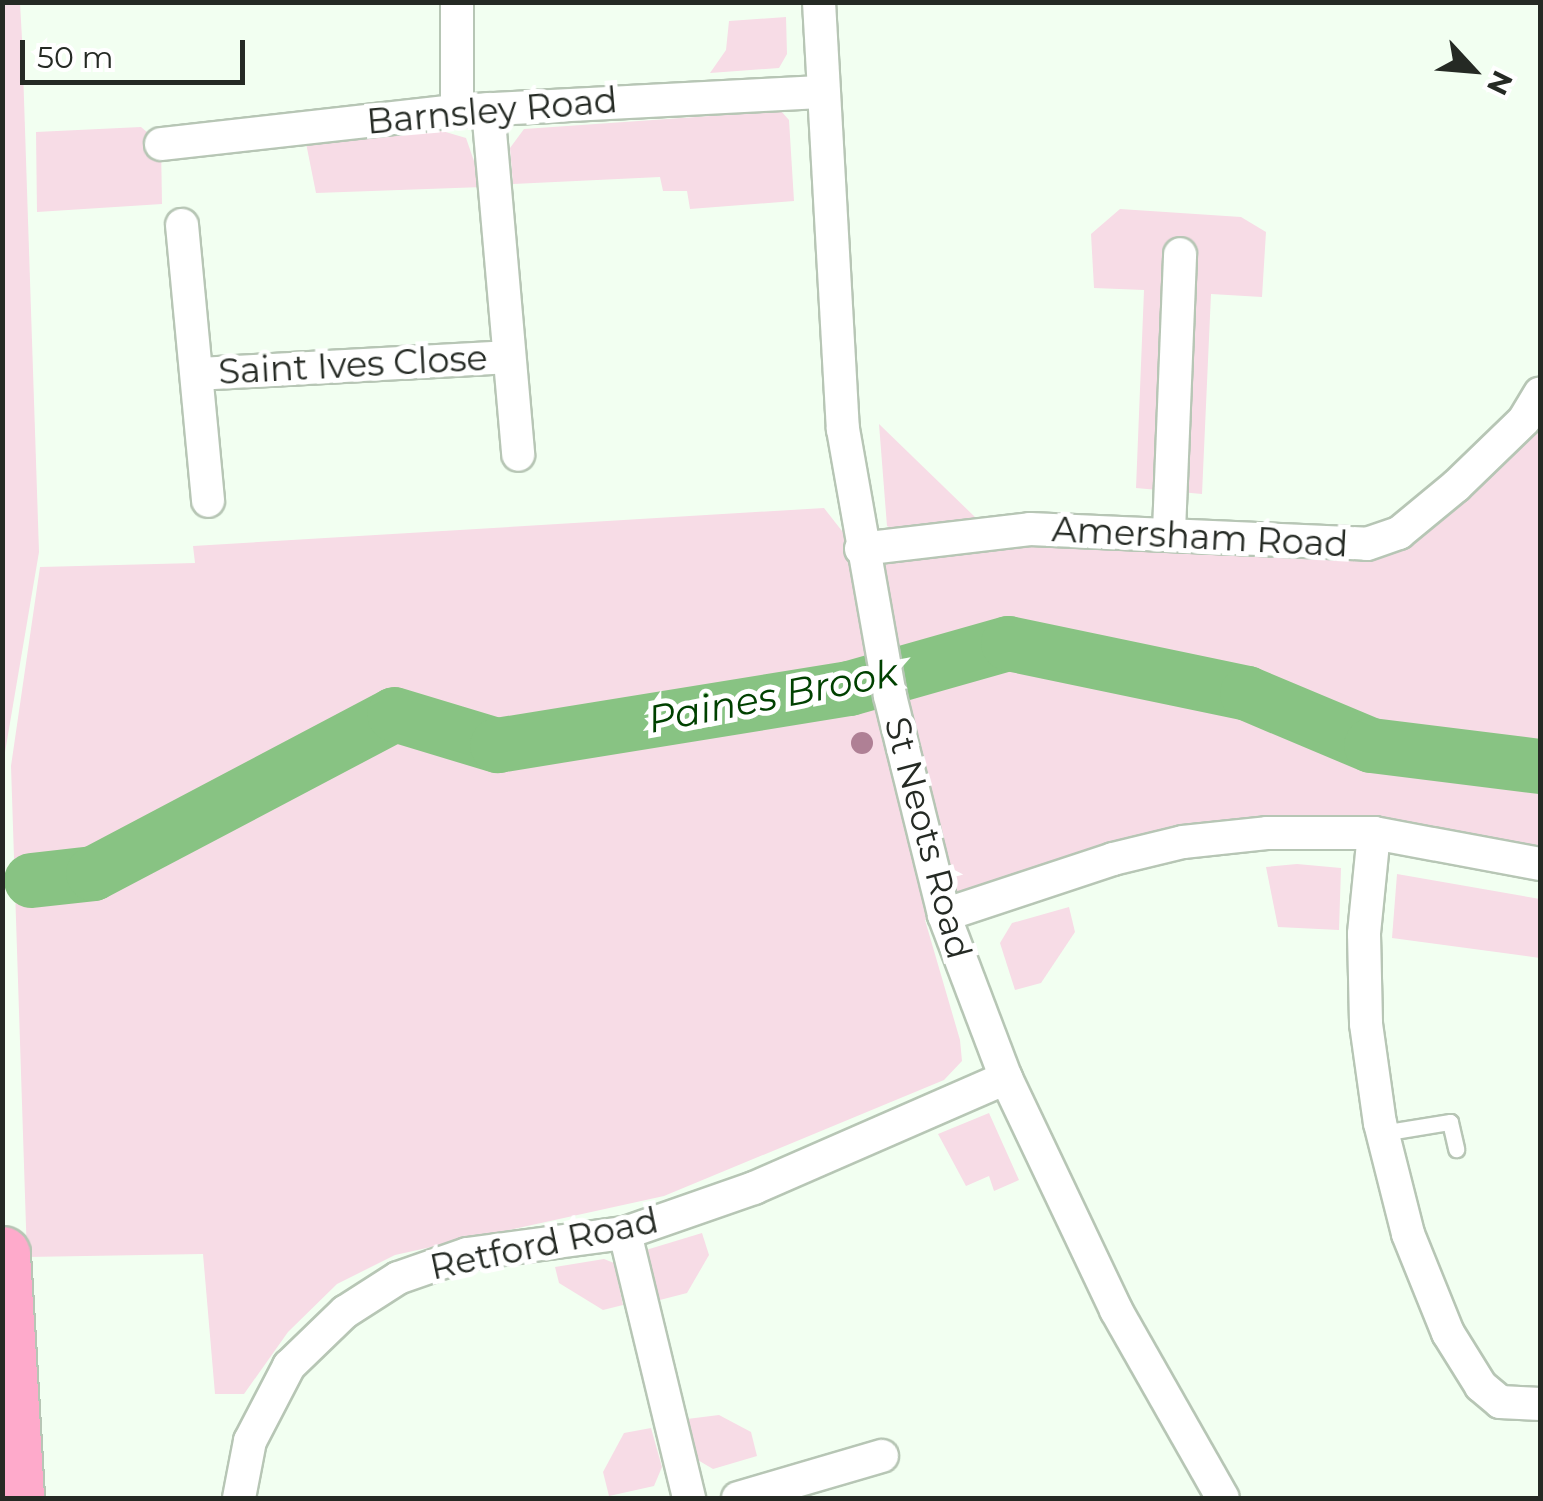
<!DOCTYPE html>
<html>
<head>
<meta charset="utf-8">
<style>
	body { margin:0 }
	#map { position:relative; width:1543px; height:1501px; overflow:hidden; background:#f2fff1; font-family:Montserrat,sans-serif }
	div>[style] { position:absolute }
	.green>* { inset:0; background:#f7dce6 }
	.river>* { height:55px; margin:-27.5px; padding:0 27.5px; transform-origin:27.5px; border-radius:27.5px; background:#88c383 }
	.roads { filter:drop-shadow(2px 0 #b7c6b5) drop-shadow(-2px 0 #b7c6b5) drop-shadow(0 2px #b7c6b5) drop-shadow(0 -2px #b7c6b5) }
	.service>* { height:15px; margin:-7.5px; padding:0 7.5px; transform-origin:7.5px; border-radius:7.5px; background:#fff }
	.minor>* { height:32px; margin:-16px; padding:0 16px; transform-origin:16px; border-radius:16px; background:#fff }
	.trunk>* { height:55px; margin:-27.5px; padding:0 27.5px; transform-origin:27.5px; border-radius:27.5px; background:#feaacb }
	.trees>* { width:22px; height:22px; margin:-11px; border-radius:50%; background:#af8095 }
	span { translate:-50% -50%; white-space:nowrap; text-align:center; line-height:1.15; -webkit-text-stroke:10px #fff; paint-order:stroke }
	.street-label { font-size:35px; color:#252a24 }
	.water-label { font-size:38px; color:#004100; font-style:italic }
	.frame { position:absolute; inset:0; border:5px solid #252a24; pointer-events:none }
	.north { position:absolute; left:1423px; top:20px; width:100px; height:100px; -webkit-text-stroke:8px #fff; paint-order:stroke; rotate:116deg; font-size:28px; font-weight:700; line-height:40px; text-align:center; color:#252a24 }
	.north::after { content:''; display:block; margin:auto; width:35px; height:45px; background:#252a24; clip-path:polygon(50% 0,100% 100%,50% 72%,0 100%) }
	.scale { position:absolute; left:20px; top:40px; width:225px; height:45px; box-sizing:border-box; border:5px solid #252a24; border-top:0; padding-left:12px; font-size:30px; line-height:35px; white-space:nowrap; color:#252a24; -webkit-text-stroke:8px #fff; paint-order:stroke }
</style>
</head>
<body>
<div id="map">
	<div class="green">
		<div style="clip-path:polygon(2px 3px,20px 3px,22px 39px,39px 552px,3px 764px)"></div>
		<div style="clip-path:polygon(786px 17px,787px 54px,779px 68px,710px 73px,726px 50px,729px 21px)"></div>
		<div style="clip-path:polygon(781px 111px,789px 120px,794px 201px,690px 209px,687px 191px,663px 191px,660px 177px,513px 184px,510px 148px,524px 129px)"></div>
		<div style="clip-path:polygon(141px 127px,161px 144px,162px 204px,37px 212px,36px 132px)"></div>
		<div style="clip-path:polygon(432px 128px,466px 138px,483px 187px,316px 193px,306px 143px)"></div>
		<div style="clip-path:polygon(1120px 209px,1241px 217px,1266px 232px,1262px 297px,1211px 294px,1202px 494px,1136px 488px,1144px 290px,1094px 288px,1091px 234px)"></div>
		<div style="clip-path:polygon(1540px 419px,1540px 848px,1360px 816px,1273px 816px,1150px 832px,925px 920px,960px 1040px,962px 1061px,944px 1080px,664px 1196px,395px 1255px,337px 1284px,288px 1332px,244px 1394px,215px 1394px,203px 1254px,27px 1257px,11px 766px,40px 567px,195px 563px,193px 546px,824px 508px,867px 563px,1000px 546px,1120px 544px,1383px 558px,1453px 509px)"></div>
		<div style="clip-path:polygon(879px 424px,976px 518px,900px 532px,887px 526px)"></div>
		<div style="clip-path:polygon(1297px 864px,1341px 868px,1339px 930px,1278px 927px,1266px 867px)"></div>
		<div style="clip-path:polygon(1397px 874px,1540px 899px,1540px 958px,1392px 938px)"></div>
		<div style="clip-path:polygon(1069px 907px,1075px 932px,1041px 983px,1015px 990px,1000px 943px,1012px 923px)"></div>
		<div style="clip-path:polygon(989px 1113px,1019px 1180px,994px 1191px,989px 1176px,966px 1186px,938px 1134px)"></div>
		<div style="clip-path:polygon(702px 1233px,709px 1255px,687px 1293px,656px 1301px,646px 1250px)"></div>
		<div style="clip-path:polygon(604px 1259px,614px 1263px,623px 1305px,603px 1310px,559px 1283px,555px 1267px)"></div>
		<div style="clip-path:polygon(719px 1415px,751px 1432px,757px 1456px,713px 1469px,696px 1459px,687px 1419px)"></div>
		<div style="clip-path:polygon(651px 1428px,662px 1467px,654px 1486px,609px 1496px,603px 1472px,624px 1433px)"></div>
	</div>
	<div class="river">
		<div style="left:31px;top:880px;width:62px;rotate:-6.4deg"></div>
		<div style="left:93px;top:873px;width:340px;rotate:-27.8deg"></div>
		<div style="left:394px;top:714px;width:108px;rotate:16.8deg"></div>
		<div style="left:497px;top:745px;width:357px;rotate:-9.2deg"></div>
		<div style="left:849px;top:688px;width:165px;rotate:-15.8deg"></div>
		<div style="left:1008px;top:643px;width:244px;rotate:11.8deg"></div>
		<div style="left:1247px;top:693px;width:134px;rotate:22.8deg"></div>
		<div style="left:1371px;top:745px;width:170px;rotate:7.1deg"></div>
	</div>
	<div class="roads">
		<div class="service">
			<div style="left:1382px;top:1133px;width:69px;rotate:-9.2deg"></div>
			<div style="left:1450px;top:1122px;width:28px;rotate:77deg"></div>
		</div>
		<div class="minor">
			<div style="left:457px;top:2px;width:109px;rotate:90deg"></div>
			<div style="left:819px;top:2px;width:428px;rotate:86.8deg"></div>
			<div style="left:843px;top:429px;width:271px;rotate:80deg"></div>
			<div style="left:890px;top:696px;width:226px;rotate:76.1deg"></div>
			<div style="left:944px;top:915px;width:174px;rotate:69.2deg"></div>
			<div style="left:1006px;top:1078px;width:257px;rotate:64.6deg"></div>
			<div style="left:1116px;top:1310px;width:216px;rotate:60.4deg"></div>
			<div style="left:488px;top:109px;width:347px;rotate:85deg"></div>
			<div style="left:161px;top:144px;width:298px;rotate:-6.4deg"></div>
			<div style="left:457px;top:111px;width:367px;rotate:-3deg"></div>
			<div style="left:182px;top:225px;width:277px;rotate:84.6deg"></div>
			<div style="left:197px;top:374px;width:312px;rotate:-3.1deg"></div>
			<div style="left:1169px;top:531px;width:277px;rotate:-87.7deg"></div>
			<div style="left:861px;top:549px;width:170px;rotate:-6.7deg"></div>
			<div style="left:1030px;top:529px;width:337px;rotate:2.5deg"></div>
			<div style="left:1367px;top:544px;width:34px;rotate:-19deg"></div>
			<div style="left:1399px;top:533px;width:74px;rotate:-39.5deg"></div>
			<div style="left:1456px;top:486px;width:95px;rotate:-44.1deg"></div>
			<div style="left:1524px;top:420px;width:31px;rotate:-59deg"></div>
			<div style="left:1374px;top:833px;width:101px;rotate:95.7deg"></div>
			<div style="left:1364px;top:934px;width:90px;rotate:88.7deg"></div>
			<div style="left:1366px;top:1024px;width:100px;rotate:82deg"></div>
			<div style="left:1380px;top:1123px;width:114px;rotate:75.8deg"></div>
			<div style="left:1408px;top:1234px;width:107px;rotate:68deg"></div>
			<div style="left:1448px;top:1333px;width:62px;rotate:58.1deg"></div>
			<div style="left:1481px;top:1386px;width:25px;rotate:40deg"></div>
			<div style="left:1500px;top:1402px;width:40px;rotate:2.9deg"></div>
			<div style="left:944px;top:915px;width:178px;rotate:-18.3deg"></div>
			<div style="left:1113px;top:859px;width:72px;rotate:-13.7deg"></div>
			<div style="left:1183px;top:842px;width:84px;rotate:-6.1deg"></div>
			<div style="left:1267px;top:833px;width:107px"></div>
			<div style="left:1374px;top:833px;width:169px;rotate:10.6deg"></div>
			<div style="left:625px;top:1233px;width:273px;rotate:76.4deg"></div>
			<div style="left:239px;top:1498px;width:58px;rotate:-79.1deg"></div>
			<div style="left:250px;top:1441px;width:85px;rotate:-62.5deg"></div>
			<div style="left:289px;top:1366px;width:78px;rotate:-44deg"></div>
			<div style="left:345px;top:1312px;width:63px;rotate:-32.7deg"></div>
			<div style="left:398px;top:1278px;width:73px;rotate:-19.2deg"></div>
			<div style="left:467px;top:1254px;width:159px;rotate:-7.6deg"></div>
			<div style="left:625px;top:1233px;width:137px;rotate:-19.2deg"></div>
			<div style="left:754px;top:1188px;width:275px;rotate:-23.6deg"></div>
			<div style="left:738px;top:1498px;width:150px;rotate:-16.3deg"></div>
		</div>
		<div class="trunk">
			<div style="left:2px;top:1254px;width:244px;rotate:86.7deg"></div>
		</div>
	</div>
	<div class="trees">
		<div style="left:862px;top:743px"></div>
	</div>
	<div class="street-label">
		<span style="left:492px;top:111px;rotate:-5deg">Barnsley Road</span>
		<span style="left:353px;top:365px;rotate:-3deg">Saint Ives Close</span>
		<span style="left:1200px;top:537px;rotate:3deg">Amersham Road</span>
		<span style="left:928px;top:838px;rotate:75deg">St Neots Road</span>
		<span style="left:544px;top:1244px;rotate:-12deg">Retford Road</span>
	</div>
	<div class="water-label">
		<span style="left:773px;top:696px;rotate:-11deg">Paines Brook</span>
	</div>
	<div class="frame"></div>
	<div class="north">N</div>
	<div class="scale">50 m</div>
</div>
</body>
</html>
